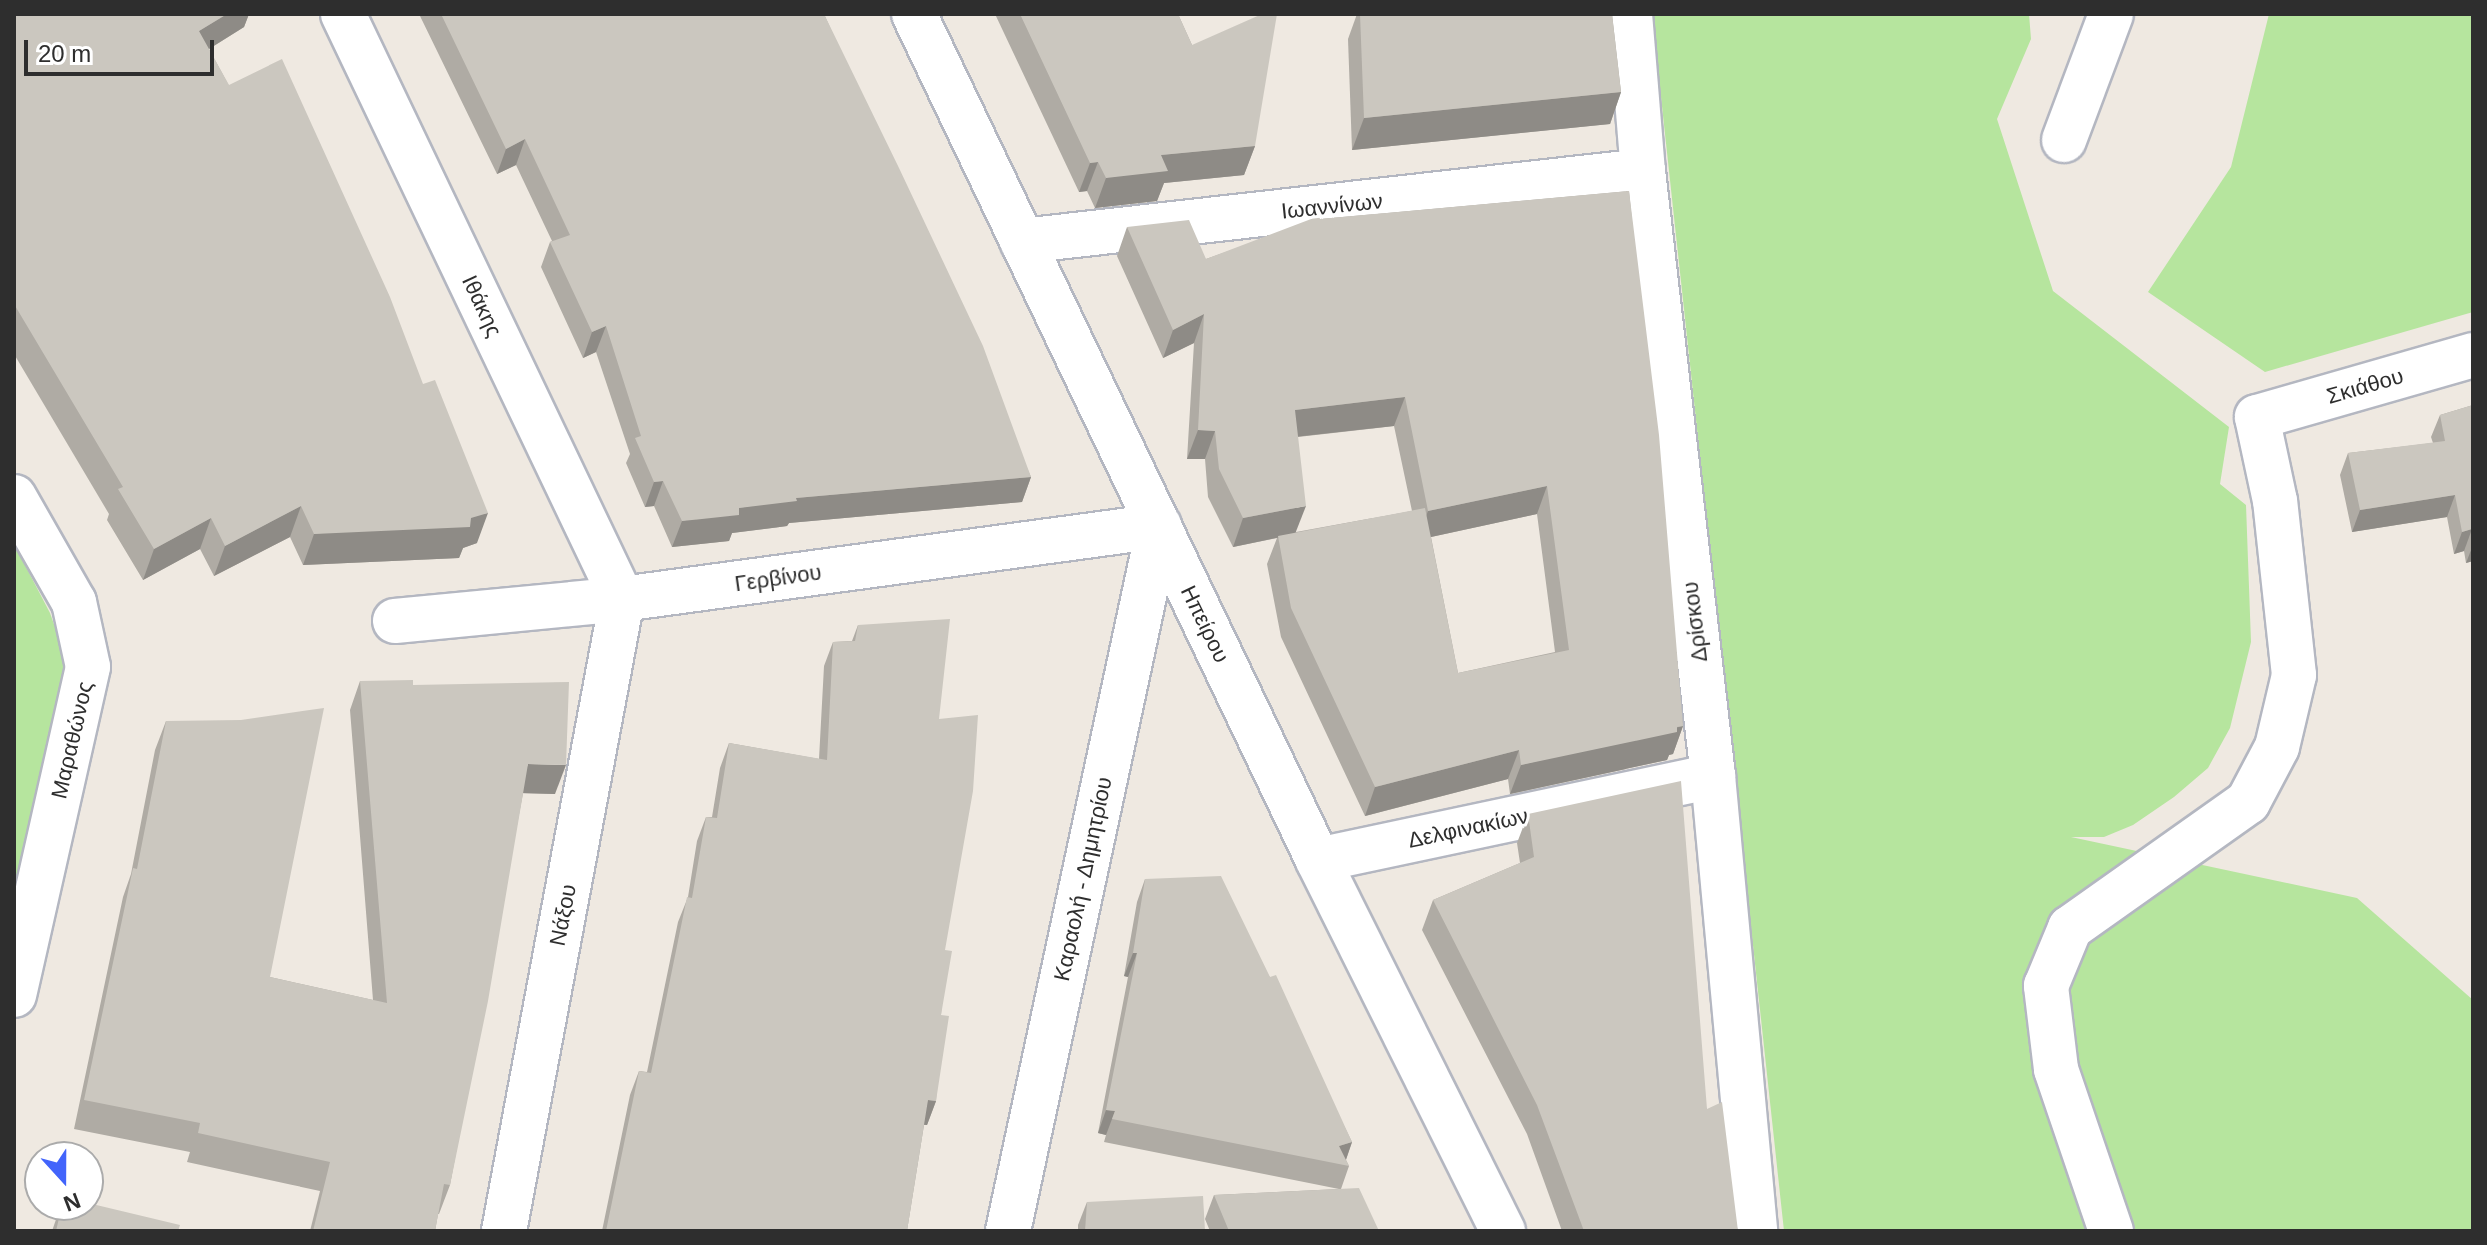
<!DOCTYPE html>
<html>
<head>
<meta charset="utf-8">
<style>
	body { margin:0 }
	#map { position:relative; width:2487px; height:1245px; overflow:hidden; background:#efe9e1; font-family:Arial,sans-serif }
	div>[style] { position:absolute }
	.green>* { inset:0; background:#b6e59e }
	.roads { filter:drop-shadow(2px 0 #b4b7c1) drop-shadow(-2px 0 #b4b7c1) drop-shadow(0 2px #b4b7c1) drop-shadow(0 -2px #b4b7c1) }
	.minor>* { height:44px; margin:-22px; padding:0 22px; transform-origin:22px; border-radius:22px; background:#fff }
	.wall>* { inset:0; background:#afaba4 }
	.shaded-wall>* { inset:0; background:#8e8b86 }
	.building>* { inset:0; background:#cbc7bf }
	span { translate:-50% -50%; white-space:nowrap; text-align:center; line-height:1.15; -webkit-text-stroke:6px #fff; paint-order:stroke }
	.street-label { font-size:22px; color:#2e2e2e }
	.frame { position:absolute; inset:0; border:16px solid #2e2e2e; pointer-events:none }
	.north { position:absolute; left:24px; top:1141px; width:80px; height:80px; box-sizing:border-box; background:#fff; border:2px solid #ababab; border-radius:50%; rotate:159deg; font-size:22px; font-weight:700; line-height:32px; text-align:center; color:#2e2e2e }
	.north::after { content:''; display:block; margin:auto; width:28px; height:36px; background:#4264fb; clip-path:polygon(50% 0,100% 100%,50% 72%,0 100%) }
	.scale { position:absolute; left:24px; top:40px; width:190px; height:36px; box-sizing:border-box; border:4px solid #2e2e2e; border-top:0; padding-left:10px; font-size:24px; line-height:28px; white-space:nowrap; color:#2e2e2e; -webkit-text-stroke:6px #fff; paint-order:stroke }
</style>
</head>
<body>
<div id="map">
	<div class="green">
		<div style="clip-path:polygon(1652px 14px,2029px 14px,2031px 39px,1997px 119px,2053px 291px,2229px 427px,2220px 484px,2246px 505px,2251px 642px,2230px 728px,2208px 768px,2174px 797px,2133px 825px,2104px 837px,2071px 837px,2357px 898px,2473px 1000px,2473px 1231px,1784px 1231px)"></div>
		<div style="clip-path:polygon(2269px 14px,2473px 14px,2473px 312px,2265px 372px,2148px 292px,2231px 167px)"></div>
		<div style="clip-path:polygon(14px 544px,50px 613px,66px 658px,64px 695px,14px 913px)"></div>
	</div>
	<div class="roads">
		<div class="minor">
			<div style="left:343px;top:14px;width:648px;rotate:64.5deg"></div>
			<div style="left:914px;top:14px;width:938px;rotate:64.47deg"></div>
			<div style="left:1318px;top:860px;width:415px;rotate:63.5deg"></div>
			<div style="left:1630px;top:14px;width:158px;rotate:85.3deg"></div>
			<div style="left:1643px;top:171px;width:609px;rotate:83.4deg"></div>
			<div style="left:1713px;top:776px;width:457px;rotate:84.7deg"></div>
			<div style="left:2064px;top:140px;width:134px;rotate:-69.5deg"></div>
			<div style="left:1022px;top:241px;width:625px;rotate:-6.43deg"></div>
			<div style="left:14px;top:497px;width:121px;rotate:60.3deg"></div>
			<div style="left:74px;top:602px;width:66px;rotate:77.8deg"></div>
			<div style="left:88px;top:667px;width:336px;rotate:102.7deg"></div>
			<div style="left:395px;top:621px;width:228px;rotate:-5.5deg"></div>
			<div style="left:622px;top:599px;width:542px;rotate:-7.74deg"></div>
			<div style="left:1159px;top:526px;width:721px;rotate:102.09deg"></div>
			<div style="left:1318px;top:860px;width:404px;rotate:-12deg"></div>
			<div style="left:504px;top:1231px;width:643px;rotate:-79.42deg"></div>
			<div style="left:2111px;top:1231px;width:171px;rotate:-108.8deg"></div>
			<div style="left:2056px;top:1069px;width:84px;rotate:-96.9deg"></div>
			<div style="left:2046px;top:986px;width:63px;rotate:-67.5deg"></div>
			<div style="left:2070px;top:928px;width:218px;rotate:-35.3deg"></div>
			<div style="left:2248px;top:802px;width:62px;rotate:-62.2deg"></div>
			<div style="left:2277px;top:747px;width:74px;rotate:-76.7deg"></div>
			<div style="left:2294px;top:675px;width:175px;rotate:-96.2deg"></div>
			<div style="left:2275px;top:501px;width:86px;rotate:-102.1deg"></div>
			<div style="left:2257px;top:417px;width:225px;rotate:-16deg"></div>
		</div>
	</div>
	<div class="wall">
		<div style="clip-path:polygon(14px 14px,249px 14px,244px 27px,209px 49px,477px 543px,463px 548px,459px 558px,303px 565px,290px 537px,214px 576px,200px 549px,143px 580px,107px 520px,109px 514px,14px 354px)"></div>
		<div style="clip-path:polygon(421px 14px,824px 14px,1031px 477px,1022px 502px,789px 523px,787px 526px,732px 533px,729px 541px,672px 547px,654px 506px,645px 507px,626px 463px,630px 454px,596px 352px,583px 358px,541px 267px,550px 242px,552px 241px,516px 165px,497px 174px,420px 16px)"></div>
		<div style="clip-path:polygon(995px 14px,1178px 14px,1192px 45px,1255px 146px,1244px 175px,1164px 183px,1157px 201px,1095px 208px,1087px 191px,1079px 192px)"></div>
		<div style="clip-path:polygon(1357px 14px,1612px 14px,1621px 92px,1610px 124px,1352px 150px,1348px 39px)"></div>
		<div style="clip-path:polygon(evenodd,1629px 191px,1683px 726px,1673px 754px,1669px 755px,1667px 760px,1510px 794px,1508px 779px,1365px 816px,1281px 637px,1267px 564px,1277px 538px,1233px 547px,1208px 497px,1205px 459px,1187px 459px,1194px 343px,1163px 358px,1117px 256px,1127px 227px,1206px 259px,1320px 219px,1629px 191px,1394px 426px,1412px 511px,1296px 532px,1298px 437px,1394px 426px,1629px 191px,1537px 514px,1555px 652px,1458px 673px,1431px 537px,1537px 514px)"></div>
		<div style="clip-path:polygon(2473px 405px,2473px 561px,2466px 563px,2464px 551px,2454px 554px,2447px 517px,2352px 532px,2340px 475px,2348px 453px,2433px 443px,2431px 437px,2440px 415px)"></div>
		<div style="clip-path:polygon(858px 625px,939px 719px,945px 950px,941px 1015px,936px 1101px,927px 1125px,924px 1125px,907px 1231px,602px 1231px,630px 1095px,639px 1071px,647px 1072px,678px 922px,688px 897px,697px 841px,706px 817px,712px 817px,720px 768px,729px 743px,819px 759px,824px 666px,833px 642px,852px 641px)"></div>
		<div style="clip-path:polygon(360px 681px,413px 685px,555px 794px,523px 793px,450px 1185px,439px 1214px,438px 1214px,435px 1231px,310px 1231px,320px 1191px,187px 1162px,190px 1152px,74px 1129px,123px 897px,131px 874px,155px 750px,166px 721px,270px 977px,373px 1000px,350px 710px)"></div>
		<div style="clip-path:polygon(1528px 814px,1707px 1109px,1738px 1231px,1562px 1231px,1527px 1134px,1422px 930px,1433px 900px,1520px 863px,1517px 843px)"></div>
		<div style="clip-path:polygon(1145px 879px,1270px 977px,1352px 1142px,1346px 1160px,1349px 1166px,1341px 1189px,1379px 1231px,1210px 1231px,1205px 1219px,1214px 1195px,1339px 1189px,1104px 1142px,1106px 1135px,1098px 1133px,1128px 977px,1124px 976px,1137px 902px)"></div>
		<div style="clip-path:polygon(1087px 1202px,1205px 1231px,1078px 1231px,1078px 1225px)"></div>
		<div style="clip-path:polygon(61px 1205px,88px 1205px,178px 1231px,52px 1231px)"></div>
	</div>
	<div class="shaded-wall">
		<div style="clip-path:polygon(227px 14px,249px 14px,244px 27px,188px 62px,199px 31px)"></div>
		<div style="clip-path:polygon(1621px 92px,1610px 124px,1352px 150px,1364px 118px)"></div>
		<div style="clip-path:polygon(525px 139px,516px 165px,497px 174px,506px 149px)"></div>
		<div style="clip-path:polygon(1255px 146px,1244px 175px,1164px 183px,1157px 201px,1095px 208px,1106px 178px,1161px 155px)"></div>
		<div style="clip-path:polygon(1098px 162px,1087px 191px,1079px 192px,1090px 163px)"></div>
		<div style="clip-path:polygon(1204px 314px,1194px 343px,1163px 358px,1173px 330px)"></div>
		<div style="clip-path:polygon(606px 326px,596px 352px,583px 358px,592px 332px)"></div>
		<div style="clip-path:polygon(1405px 397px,1394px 426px,1285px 438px,1295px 410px)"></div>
		<div style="clip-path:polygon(1198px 430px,1215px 431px,1205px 459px,1187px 459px)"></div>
		<div style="clip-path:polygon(1031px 477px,1022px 502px,789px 523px,787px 526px,732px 533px,729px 541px,672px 547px,682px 521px,739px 508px,796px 498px)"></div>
		<div style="clip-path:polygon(663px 481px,654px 506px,645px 507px,654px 482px)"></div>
		<div style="clip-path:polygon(1547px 486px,1537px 514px,1417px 540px,1428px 511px)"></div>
		<div style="clip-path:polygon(2455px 495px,2447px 517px,2352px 532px,2360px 510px)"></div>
		<div style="clip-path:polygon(301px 506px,290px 537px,214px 576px,225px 546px)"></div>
		<div style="clip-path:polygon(1306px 506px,1295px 534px,1233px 547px,1243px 518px)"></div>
		<div style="clip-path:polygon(488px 513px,477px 543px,463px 548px,459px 558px,303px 565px,314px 534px)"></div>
		<div style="clip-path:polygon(211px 518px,200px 549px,143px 580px,154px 549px)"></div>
		<div style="clip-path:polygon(2472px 529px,2464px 551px,2454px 554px,2462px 532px)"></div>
		<div style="clip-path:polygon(2473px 545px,2473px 561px,2466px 563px)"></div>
		<div style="clip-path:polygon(1683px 726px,1673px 754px,1669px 755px,1667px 760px,1510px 794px,1521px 765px)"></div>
		<div style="clip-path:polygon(1519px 750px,1508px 779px,1365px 816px,1375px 787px)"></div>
		<div style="clip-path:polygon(528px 764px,566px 765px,555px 794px,517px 793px)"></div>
		<div style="clip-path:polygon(1133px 953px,1137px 953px,1128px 977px,1124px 976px)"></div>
		<div style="clip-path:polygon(928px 1100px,936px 1101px,927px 1125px,919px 1124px)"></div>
		<div style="clip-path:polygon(1106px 1110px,1115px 1111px,1106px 1135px,1098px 1133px)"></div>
		<div style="clip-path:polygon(1352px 1142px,1344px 1165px,1339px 1146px)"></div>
	</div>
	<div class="building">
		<div style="clip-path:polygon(14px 14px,227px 14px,199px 31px,229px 85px,282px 59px,390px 297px,423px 384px,435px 380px,488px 513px,471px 518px,470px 527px,314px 534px,301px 506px,225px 546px,211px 518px,154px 549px,118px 489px,123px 487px,14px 304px)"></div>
		<div style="clip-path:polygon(441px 14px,824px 14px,899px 168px,983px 346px,1031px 477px,796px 498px,797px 501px,739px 508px,739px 515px,682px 521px,663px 481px,654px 482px,635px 438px,641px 436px,606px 326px,592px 332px,550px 242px,570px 235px,525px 139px,506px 149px)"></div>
		<div style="clip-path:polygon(1020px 14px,1178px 14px,1192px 45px,1262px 14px,1277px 14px,1255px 146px,1161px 155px,1168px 171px,1106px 178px,1098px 162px,1090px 163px)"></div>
		<div style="clip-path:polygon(1360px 14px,1612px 14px,1621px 92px,1364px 118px)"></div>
		<div style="clip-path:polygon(1629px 191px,1659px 435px,1683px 726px,1677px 727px,1677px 732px,1521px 765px,1519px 750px,1375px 787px,1291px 608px,1278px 536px,1425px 508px,1458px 673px,1569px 650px,1547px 486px,1428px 511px,1405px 397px,1295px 410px,1306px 506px,1243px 518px,1219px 469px,1215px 431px,1198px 430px,1204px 314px,1173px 330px,1127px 227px,1189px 220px,1206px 259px,1319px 216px,1320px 219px)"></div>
		<div style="clip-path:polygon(2473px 405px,2473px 534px,2472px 529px,2462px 532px,2455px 495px,2360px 510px,2348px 453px,2445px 441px,2440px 415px)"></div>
		<div style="clip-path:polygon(950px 619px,939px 719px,978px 715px,973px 791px,945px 950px,952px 951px,941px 1015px,949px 1016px,936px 1101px,928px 1100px,907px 1231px,606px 1231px,639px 1071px,651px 1073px,687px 897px,692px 898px,706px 817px,717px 818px,729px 743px,827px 760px,833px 642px,855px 641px,858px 625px)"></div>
		<div style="clip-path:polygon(413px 680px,413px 685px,569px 682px,566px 765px,528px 764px,488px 1001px,450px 1185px,444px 1184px,435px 1231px,313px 1231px,330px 1162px,198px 1133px,200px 1123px,84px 1100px,133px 868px,137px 869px,166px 721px,241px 720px,324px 708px,270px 977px,387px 1003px,360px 681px)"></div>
		<div style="clip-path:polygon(1681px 781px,1707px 1109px,1722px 1102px,1738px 1231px,1584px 1231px,1537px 1105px,1433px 900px,1534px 857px,1528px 814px)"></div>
		<div style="clip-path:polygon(1221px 876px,1270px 977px,1276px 975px,1352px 1142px,1339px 1146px,1349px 1166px,1112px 1119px,1115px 1111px,1106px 1110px,1137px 953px,1133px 953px,1145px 879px)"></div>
		<div style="clip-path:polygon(1359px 1188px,1379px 1231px,1229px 1231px,1214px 1195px)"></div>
		<div style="clip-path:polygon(1203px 1196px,1205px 1231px,1085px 1231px,1087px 1202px)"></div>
		<div style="clip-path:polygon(88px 1203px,180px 1225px,178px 1231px,56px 1231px,62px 1205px,88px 1205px)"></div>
	</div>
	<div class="street-label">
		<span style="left:1332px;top:206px;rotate:-6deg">Ιωαννίνων</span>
		<span style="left:482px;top:306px;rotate:65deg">Ιθάκης</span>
		<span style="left:2365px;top:386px;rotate:-16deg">Σκιάθου</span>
		<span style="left:778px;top:578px;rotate:-8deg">Γερβίνου</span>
		<span style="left:1695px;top:622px;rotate:-97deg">Δρίσκου</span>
		<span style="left:1205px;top:624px;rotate:64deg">Ηπείρου</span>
		<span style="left:72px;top:740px;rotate:-77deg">Μαραθώνος</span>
		<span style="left:1468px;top:828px;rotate:-12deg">Δελφινακίων</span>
		<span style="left:1083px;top:879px;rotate:-78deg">Καραολή - Δημητρίου</span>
		<span style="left:563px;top:915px;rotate:-79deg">Νάξου</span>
	</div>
	<div class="frame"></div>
	<div class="north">N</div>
	<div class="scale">20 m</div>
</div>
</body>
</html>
